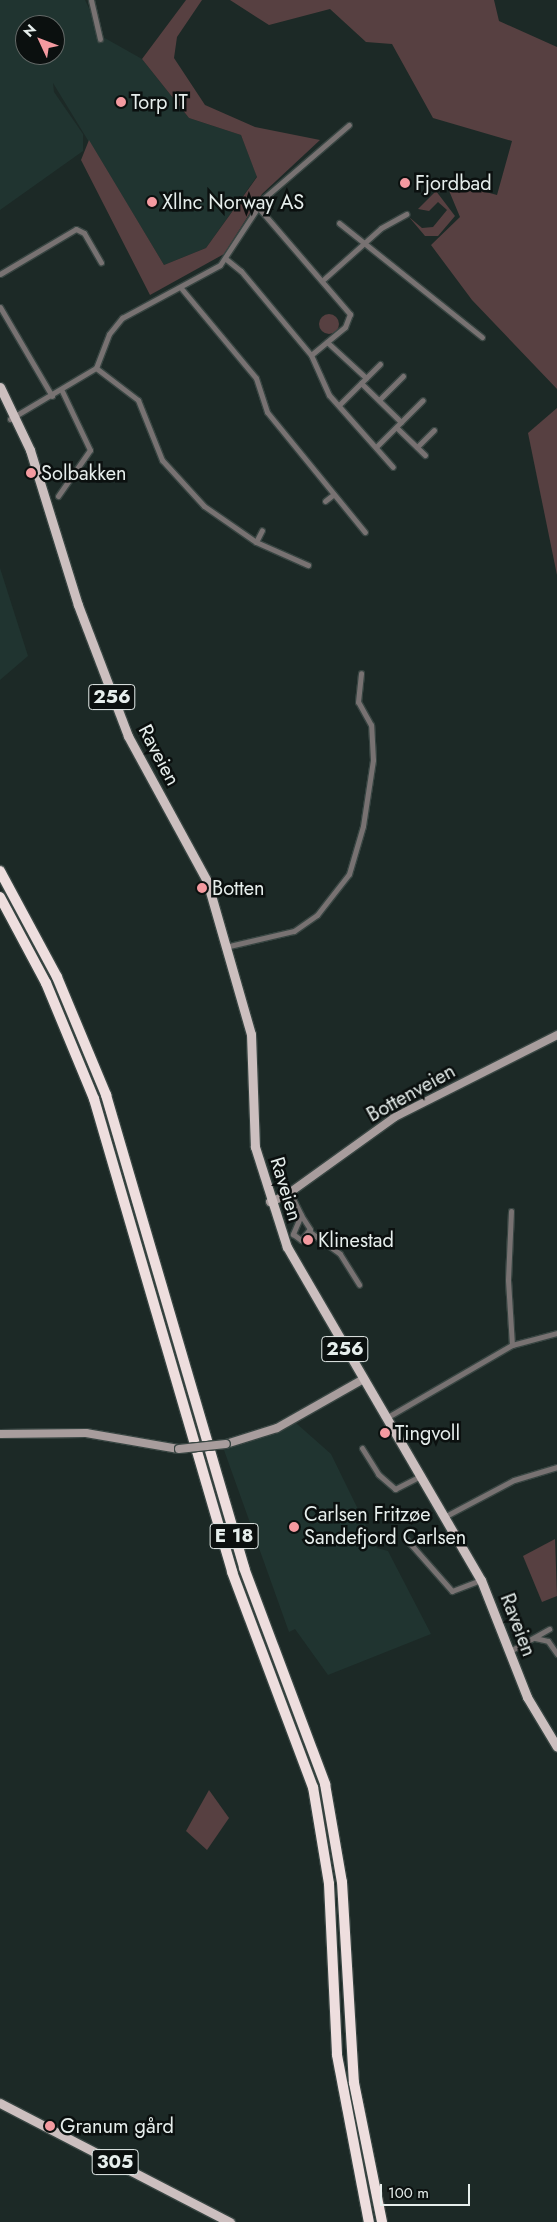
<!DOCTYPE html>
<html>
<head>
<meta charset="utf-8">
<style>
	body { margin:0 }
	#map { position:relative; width:557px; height:2222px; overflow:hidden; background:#1c2926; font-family:Jost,sans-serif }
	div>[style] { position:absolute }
	.built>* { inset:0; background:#203430 }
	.green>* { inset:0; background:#574041 }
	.round { border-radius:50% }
	.roads { filter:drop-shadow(1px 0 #384542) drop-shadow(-1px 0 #384542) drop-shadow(0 1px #384542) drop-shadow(0 -1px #384542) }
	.street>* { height:5px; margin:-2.5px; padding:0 2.5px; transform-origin:2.5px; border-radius:2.5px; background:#787272 }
	.secondary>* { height:8px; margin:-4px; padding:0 4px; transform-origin:4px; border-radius:4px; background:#a89d9d }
	.primary>* { height:9px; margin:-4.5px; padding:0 4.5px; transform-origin:4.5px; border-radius:4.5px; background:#ccbfbf }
	.highway>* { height:10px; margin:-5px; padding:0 5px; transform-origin:5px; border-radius:5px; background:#eedede }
	.bridges { filter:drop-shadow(1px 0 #384542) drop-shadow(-1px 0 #384542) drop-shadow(0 1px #384542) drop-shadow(0 -1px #384542) }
	.secondary-bridge>* { height:8px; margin:-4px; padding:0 4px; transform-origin:4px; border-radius:4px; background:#a89d9d }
	.dots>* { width:14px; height:14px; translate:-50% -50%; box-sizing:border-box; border:2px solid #0b100f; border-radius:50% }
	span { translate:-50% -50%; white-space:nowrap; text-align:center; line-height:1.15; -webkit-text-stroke:5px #0b100f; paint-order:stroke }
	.shield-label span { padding:1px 4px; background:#0b100f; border:1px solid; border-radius:4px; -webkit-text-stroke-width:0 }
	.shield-label { font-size:19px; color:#e6eeec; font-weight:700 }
	.poi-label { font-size:20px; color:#e6eeec }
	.left { translate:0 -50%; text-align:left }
	.street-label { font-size:20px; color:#e6eeec }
	.north { position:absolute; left:15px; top:15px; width:50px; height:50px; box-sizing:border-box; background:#0b100f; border:1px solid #636967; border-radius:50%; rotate:313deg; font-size:14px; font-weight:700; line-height:20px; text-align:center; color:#e6eeec }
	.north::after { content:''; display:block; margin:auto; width:18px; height:22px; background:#f49aa0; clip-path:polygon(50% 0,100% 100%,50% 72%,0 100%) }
	.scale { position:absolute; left:380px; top:2184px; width:90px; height:22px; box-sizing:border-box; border:2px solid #e6eeec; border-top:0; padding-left:6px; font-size:15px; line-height:18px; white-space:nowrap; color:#e6eeec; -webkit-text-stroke:4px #0b100f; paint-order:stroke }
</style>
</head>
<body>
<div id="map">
	<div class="built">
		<div style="clip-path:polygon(evenodd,0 0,85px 0,103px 37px,142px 59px,189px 118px,241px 135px,257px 176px,206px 248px,164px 265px,53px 83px,54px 92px,83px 134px,83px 151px,0 210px,0 0,25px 25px,55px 25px,55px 55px,25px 55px,25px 25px)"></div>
		<div style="clip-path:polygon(0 568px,28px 656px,0 680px)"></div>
		<div style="clip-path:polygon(296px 1423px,331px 1454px,377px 1548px,388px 1551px,431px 1634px,328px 1675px,295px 1629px,289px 1632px,224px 1450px)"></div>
	</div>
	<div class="green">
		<div style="clip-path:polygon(186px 0,202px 0,177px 37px,174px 58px,205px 105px,255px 127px,320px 140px,262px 194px,224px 254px,150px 295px,81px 160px,89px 140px,164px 265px,206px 248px,257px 177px,241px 135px,189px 118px,142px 59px)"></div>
		<div style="clip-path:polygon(230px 0,494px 0,499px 21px,557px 47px,557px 389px,472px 300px,431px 245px,460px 217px,445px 181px,497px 195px,512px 141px,433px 118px,392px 44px,366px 42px,330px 9px,269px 25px)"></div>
		<div style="clip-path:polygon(436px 191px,455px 216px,438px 236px,425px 236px,409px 217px,422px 228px,433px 227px,447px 210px,438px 202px,429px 211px,418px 209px)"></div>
		<div class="round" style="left:319px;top:314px;width:20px;height:20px"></div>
		<div style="clip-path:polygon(557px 408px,557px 575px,528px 433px)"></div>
		<div style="clip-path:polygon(555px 1539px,557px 1596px,542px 1602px,523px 1556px)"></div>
		<div style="clip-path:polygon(209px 1790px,229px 1818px,207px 1850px,186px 1831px)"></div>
	</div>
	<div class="roads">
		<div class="street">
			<div style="left:91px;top:0;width:40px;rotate:77deg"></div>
			<div style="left:257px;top:206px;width:143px;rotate:49.3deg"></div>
			<div style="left:350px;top:314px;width:14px;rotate:111deg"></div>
			<div style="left:345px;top:327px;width:44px;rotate:140.5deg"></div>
			<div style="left:339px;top:223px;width:183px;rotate:38.6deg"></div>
			<div style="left:226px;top:259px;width:19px;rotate:39deg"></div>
			<div style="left:241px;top:271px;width:109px;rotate:50.2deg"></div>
			<div style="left:311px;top:355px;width:44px;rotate:65.8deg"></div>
			<div style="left:329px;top:395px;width:96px;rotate:48.4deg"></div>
			<div style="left:0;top:274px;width:88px;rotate:-30.6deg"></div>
			<div style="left:76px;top:229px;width:9px;rotate:27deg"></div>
			<div style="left:84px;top:233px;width:34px;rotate:60deg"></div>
			<div style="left:324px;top:279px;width:76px;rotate:-41.8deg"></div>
			<div style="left:381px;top:228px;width:29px;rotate:-29deg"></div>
			<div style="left:181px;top:288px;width:117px;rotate:50.2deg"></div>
			<div style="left:256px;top:378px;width:36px;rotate:72deg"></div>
			<div style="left:267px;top:412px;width:155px;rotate:50.8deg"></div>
			<div style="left:0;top:307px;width:103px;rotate:59.7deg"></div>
			<div style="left:327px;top:342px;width:53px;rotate:42.7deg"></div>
			<div style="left:96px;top:368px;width:53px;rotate:37.3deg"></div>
			<div style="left:138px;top:400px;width:65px;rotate:68.2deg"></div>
			<div style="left:162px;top:460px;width:62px;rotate:47.6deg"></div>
			<div style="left:204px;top:506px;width:63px;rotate:34.7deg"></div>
			<div style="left:256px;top:542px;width:57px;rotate:23.9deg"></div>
			<div style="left:361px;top:383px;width:56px;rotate:44.3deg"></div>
			<div style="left:379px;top:400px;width:34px;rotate:-45deg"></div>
			<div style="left:339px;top:405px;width:58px;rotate:-45deg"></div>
			<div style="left:10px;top:419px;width:100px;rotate:-30.7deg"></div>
			<div style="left:96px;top:368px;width:36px;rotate:-69deg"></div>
			<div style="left:109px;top:334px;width:21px;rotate:-51deg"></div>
			<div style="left:122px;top:318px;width:111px;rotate:-28.4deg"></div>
			<div style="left:220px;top:265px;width:80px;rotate:-56.7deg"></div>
			<div style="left:264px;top:198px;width:112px;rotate:-40.7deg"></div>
			<div style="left:397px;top:428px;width:39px;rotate:44deg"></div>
			<div style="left:376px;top:447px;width:66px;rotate:-45deg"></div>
			<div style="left:417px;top:447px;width:24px;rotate:-45deg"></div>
			<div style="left:58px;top:496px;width:56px;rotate:-55.2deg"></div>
			<div style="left:90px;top:450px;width:65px;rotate:-115.4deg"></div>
			<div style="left:325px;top:501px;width:11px;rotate:-38deg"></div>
			<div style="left:256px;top:542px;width:13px;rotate:-63deg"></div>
			<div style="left:225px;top:947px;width:71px;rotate:-13.1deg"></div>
			<div style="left:294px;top:931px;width:28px;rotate:-35deg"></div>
			<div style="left:317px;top:915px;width:52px;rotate:-52deg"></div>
			<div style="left:349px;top:874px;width:50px;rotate:-73.7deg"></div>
			<div style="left:363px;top:826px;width:67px;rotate:-81.4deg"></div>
			<div style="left:373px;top:760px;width:35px;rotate:-93deg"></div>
			<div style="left:371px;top:725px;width:26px;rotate:-119deg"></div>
			<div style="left:358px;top:702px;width:29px;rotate:-84deg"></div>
			<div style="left:290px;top:1193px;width:25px;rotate:63deg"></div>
			<div style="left:301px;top:1215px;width:21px;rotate:113deg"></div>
			<div style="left:293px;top:1234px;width:10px;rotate:37deg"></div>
			<div style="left:301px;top:1240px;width:14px;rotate:-51deg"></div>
			<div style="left:310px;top:1229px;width:17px;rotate:-123deg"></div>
			<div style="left:511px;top:1211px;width:69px;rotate:92.5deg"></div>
			<div style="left:508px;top:1280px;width:65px;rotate:86.5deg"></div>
			<div style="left:310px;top:1232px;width:37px;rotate:36deg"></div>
			<div style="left:340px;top:1254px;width:36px;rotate:58deg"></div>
			<div style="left:386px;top:1418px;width:146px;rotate:-30.1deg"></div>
			<div style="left:512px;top:1345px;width:47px;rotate:-14.9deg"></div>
			<div style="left:362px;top:1448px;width:31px;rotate:58deg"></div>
			<div style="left:378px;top:1474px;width:23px;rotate:41deg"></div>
			<div style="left:395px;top:1489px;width:27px;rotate:-27deg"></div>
			<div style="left:444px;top:1517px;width:79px;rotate:-27.9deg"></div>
			<div style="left:514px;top:1480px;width:45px;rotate:-16.8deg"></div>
			<div style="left:407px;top:1540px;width:68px;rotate:48.6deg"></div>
			<div style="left:452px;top:1591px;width:31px;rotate:-21deg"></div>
			<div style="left:535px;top:1638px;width:13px;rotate:13deg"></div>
			<div style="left:548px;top:1641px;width:16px;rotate:55deg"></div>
			<div style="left:510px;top:1651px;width:45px;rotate:-29.4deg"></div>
		</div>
		<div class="secondary">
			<div style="left:270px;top:1202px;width:16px;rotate:-22deg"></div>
			<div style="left:285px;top:1196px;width:135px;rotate:-35.7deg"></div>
			<div style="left:395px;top:1117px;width:182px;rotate:-26.8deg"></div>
			<div style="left:0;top:1434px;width:86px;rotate:-0.7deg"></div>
			<div style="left:86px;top:1433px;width:94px;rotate:9.8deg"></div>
			<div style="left:226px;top:1444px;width:53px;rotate:-17.4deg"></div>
			<div style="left:277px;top:1428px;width:98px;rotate:-29.5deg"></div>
		</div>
		<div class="primary">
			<div style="left:0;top:387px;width:70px;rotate:64.5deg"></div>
			<div style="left:30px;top:450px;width:162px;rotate:72.8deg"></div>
			<div style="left:78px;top:605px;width:140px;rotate:69.1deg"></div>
			<div style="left:128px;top:736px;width:165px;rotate:61.4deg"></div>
			<div style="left:207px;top:881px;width:159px;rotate:74deg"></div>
			<div style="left:251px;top:1034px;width:113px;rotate:88deg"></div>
			<div style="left:255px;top:1147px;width:105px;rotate:72.3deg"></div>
			<div style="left:287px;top:1247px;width:385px;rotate:59.8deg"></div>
			<div style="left:481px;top:1580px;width:126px;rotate:68.5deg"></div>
			<div style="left:527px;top:1697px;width:58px;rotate:59deg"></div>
			<div style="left:0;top:2103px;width:259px;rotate:27.4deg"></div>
		</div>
		<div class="highway">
			<div style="left:0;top:871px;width:120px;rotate:61.7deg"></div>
			<div style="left:57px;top:977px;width:128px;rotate:67.4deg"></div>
			<div style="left:106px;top:1095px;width:493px;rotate:73.7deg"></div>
			<div style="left:244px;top:1568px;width:231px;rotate:69.4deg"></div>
			<div style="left:325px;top:1784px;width:99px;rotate:80.2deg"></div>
			<div style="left:342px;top:1882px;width:201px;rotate:86.6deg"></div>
			<div style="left:354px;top:2083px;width:142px;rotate:78.6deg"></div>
			<div style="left:0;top:897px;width:98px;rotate:61.9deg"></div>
			<div style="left:46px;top:983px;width:126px;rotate:67.5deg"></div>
			<div style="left:94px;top:1099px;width:493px;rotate:73.7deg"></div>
			<div style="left:232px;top:1572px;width:230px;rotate:69.4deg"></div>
			<div style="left:313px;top:1787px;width:98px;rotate:80.6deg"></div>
			<div style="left:329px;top:1884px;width:171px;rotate:87.3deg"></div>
			<div style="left:337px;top:2055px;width:170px;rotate:79.2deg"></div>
		</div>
	</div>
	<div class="bridges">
		<div class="secondary-bridge">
			<div style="left:179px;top:1449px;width:47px;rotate:-6.1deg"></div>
		</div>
	</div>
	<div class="dots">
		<div style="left:121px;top:102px;background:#f49aa0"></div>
		<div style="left:405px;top:183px;background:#f49aa0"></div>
		<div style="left:152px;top:202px;background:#f49aa0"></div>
		<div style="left:31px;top:473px;background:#f49aa0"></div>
		<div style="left:202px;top:888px;background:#f49aa0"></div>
		<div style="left:308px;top:1240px;background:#f49aa0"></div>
		<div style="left:385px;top:1433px;background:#f49aa0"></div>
		<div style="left:294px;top:1527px;background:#f49aa0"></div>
		<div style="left:50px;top:2126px;background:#f49aa0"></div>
	</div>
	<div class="shield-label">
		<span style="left:112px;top:697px">256</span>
		<span style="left:345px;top:1349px">256</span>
		<span style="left:234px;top:1536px">E 18</span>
		<span style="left:115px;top:2162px">305</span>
	</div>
	<div class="poi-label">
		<span class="left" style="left:131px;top:102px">Torp IT</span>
		<span class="left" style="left:415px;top:183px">Fjordbad</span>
		<span class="left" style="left:162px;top:202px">Xllnc Norway AS</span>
		<span class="left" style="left:41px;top:473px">Solbakken</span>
		<span class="left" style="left:212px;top:888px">Botten</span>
		<span class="left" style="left:318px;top:1240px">Klinestad</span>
		<span class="left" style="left:395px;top:1433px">Tingvoll</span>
		<span class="left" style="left:304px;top:1526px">Carlsen Fritzøe<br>Sandefjord Carlsen</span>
		<span class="left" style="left:60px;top:2126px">Granum gård</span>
	</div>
	<div class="street-label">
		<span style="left:159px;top:755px;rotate:62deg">Raveien</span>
		<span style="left:411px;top:1093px;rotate:-29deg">Bottenveien</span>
		<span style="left:286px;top:1189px;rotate:73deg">Raveien</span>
		<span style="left:518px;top:1625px;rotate:69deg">Raveien</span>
	</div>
	<div class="north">N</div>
	<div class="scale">100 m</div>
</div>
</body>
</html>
